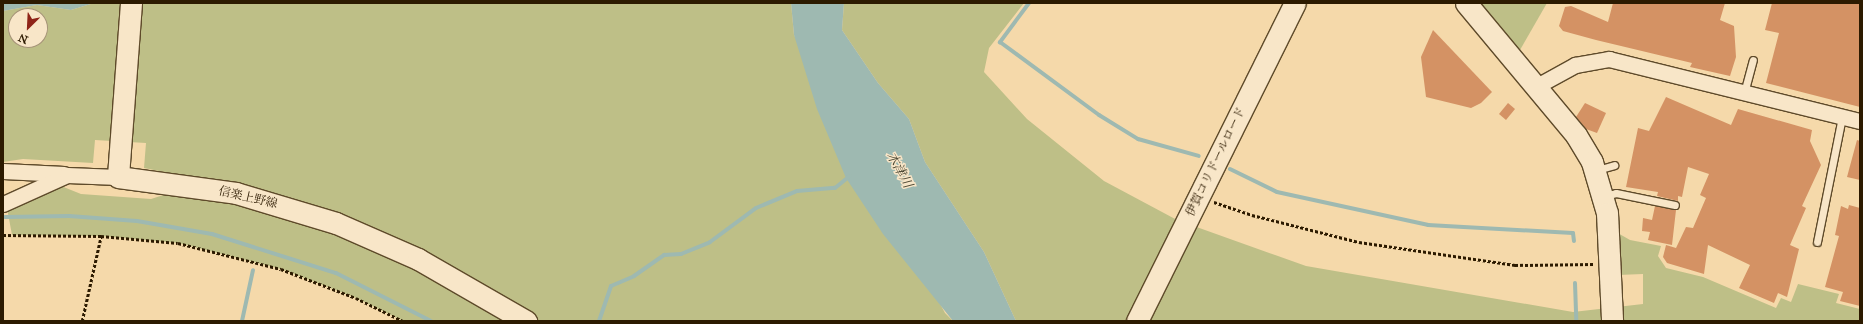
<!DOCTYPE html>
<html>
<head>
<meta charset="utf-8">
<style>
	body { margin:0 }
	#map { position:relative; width:1863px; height:324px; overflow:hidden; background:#f5d9aa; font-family:"IM FELL Great Primer","Noto Serif JP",serif }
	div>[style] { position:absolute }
	.green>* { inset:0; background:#bebf87 }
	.water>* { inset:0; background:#9eb9b1 }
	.stream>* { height:4px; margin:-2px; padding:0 2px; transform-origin:2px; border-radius:2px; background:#9eb9b1 }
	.building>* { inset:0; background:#d49264 }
	.path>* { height:2.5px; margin-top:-1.25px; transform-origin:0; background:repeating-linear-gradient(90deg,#2c1a00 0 3px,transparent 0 5px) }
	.roads { filter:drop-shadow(1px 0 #5e4a2a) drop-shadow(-1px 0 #5e4a2a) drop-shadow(0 1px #5e4a2a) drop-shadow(0 -1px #5e4a2a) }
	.lane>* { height:7px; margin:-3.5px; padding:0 3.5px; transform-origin:3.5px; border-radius:3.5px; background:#f8e6c8 }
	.street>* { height:15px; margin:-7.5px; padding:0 7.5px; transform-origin:7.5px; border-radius:7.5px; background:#f8e6c8 }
	.secondary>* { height:21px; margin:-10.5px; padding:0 10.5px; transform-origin:10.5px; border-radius:10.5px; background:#f8e6c8 }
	span { translate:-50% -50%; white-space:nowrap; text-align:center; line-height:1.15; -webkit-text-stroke:3px #f8e6c8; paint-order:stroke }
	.street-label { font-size:12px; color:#2c1a00 }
	.water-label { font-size:13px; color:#4e4a35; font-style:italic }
	.frame { position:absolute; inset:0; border:4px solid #2c1a00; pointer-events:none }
	.north { position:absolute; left:8px; top:8px; width:40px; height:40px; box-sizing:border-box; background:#f8e6c8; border:1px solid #a69478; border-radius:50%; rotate:204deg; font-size:11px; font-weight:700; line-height:16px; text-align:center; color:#2c1a00 }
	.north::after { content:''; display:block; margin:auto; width:14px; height:18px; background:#8f2418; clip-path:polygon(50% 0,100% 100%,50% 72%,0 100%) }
</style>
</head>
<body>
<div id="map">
	<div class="green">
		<div style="clip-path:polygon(evenodd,94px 3px,791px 3px,794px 35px,945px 313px,953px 321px,538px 321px,501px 299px,228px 185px,144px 168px,146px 143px,95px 140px,93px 163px,23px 159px,3px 162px,3px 11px,37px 5px,71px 10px,94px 3px,16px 16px,40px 16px,40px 40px,16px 40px,16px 16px)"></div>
		<div style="clip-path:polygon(844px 3px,1024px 3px,989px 48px,984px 72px,1027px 119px,1104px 181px,1177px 220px,1306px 266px,1573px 312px,1643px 304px,1643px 274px,1618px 275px,1616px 232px,1630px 240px,1661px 246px,1658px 256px,1666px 268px,1703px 277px,1776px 308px,1781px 298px,1791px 302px,1798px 284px,1839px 294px,1836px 303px,1860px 309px,1860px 321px,1016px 321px,984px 252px,925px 162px,909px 119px,878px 83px,842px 30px)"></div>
		<div style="clip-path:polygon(1472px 3px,1547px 3px,1520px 50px,1510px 49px)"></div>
		<div style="clip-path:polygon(56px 184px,81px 194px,151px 199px,182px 189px,243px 201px,359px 238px,514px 321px,403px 321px,356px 298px,281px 269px,178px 243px,101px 236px,12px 235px,7px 208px)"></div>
	</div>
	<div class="water">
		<div style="clip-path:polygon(3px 3px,94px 3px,71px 10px,37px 5px,3px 11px)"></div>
		<div style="clip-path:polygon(791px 3px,844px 3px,842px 30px,878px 83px,909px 119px,925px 162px,984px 252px,1016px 321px,953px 321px,883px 234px,846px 178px,817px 109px,794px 35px)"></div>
	</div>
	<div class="stream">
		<div style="left:1029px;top:3px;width:49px;rotate:126.6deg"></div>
		<div style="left:1000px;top:42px;width:123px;rotate:36.4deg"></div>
		<div style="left:1099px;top:115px;width:46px;rotate:31.6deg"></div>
		<div style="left:1138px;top:139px;width:63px;rotate:15.6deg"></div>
		<div style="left:1230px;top:169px;width:52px;rotate:26.1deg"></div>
		<div style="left:1277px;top:192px;width:155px;rotate:12.3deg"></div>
		<div style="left:1428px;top:225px;width:145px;rotate:3.2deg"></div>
		<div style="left:1573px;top:233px;width:8px;rotate:83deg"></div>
		<div style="left:5px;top:217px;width:64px;rotate:-0.9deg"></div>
		<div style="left:69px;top:216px;width:68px;rotate:4.2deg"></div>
		<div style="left:137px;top:221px;width:76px;rotate:9.8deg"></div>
		<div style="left:212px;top:234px;width:130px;rotate:17.5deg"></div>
		<div style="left:336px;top:273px;width:106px;rotate:26.8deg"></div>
		<div style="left:1575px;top:283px;width:38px;rotate:88deg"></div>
		<div style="left:242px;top:321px;width:52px;rotate:-77.8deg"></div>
		<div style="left:599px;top:321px;width:37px;rotate:-71deg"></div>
		<div style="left:611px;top:286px;width:25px;rotate:-23deg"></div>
		<div style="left:634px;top:276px;width:37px;rotate:-35deg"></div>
		<div style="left:664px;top:255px;width:17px;rotate:-3deg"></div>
		<div style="left:681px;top:254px;width:31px;rotate:-22deg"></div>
		<div style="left:710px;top:242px;width:57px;rotate:-36.5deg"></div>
		<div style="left:756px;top:208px;width:44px;rotate:-22.5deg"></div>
		<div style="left:797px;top:191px;width:38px;rotate:-5deg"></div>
		<div style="left:835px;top:188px;width:19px;rotate:-39deg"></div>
	</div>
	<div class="building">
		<div style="clip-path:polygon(1613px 3px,1725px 3px,1720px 20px,1734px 26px,1736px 57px,1730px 76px,1690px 67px,1692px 63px,1596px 40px,1563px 31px,1559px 26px,1565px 7px,1571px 6px,1608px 22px)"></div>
		<div style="clip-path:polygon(1772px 3px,1860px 3px,1860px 107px,1766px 83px,1779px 33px,1765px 30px)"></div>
		<div style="clip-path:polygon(1433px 30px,1492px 92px,1481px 103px,1471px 108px,1426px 97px,1421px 57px)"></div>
		<div style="clip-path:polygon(1666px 97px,1731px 125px,1738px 109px,1812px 130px,1810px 141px,1821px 165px,1802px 206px,1806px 208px,1790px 245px,1799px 249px,1787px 297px,1778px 293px,1774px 303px,1739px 288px,1750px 265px,1708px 245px,1704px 274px,1667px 263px,1663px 257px,1666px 245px,1676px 248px,1686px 227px,1693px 228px,1706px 198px,1700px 195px,1709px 174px,1688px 167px,1682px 197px,1678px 196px,1678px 201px,1657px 196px,1658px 192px,1626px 187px,1638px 128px,1649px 131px)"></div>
		<div style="clip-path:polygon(1508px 103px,1515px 109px,1506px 120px,1499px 114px)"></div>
		<div style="clip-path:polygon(1585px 103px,1606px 113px,1597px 133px,1586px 129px,1576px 117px)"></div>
		<div style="clip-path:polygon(1857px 140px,1860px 141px,1860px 180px,1847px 177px)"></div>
		<div style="clip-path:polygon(1849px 205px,1860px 208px,1860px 306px,1840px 301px,1843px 292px,1825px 287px,1839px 236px,1835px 235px,1841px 206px,1848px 209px)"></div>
		<div style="clip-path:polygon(1655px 206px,1676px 210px,1672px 245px,1648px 240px,1650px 232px,1642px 231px,1643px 218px,1652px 220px)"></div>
	</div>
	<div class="path">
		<div style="left:1214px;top:202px;width:40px;rotate:18.9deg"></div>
		<div style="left:1252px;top:215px;width:110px;rotate:14.2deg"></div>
		<div style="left:1359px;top:242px;width:158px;rotate:8.4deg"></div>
		<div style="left:1515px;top:265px;width:79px;rotate:-0.7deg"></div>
		<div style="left:3px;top:235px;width:98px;rotate:0.6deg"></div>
		<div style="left:101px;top:236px;width:77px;rotate:5.2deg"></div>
		<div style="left:178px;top:243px;width:106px;rotate:14.2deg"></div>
		<div style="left:281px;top:269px;width:80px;rotate:21.1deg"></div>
		<div style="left:356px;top:298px;width:52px;rotate:26.1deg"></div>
		<div style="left:82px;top:321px;width:87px;rotate:-77.4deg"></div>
	</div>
	<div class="roads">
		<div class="lane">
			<div style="left:1744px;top:93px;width:34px;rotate:-75deg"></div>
			<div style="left:1597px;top:170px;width:18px;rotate:-16deg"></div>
			<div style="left:1605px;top:196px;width:11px;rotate:-15deg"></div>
			<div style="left:1616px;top:193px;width:60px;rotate:11.5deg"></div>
			<div style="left:1817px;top:242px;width:127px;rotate:-78.7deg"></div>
		</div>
		<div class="street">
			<div style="left:1535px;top:87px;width:46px;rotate:-28.8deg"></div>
			<div style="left:1575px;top:65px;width:35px;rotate:-10deg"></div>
			<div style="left:1609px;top:59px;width:259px;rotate:13.9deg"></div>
			<div style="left:3px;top:171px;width:61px;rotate:2.8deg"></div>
			<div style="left:3px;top:204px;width:70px;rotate:-24.4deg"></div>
			<div style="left:67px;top:175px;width:51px;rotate:2.2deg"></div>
		</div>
		<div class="secondary">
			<div style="left:131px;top:3px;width:174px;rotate:94.3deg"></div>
			<div style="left:118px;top:177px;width:119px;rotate:7.7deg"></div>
			<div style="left:236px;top:193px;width:104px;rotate:16.7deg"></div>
			<div style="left:336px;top:223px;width:90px;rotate:23.7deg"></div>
			<div style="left:418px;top:259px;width:125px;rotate:29.9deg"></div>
			<div style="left:1466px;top:3px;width:172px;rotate:50.2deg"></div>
			<div style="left:1576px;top:135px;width:31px;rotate:59deg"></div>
			<div style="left:1592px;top:162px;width:53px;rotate:73.6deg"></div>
			<div style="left:1607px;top:213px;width:108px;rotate:87.3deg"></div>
			<div style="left:1137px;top:321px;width:355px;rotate:-63.6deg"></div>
		</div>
	</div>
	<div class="street-label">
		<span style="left:1216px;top:162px;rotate:-64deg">伊賀コリドールロード</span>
		<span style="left:248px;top:198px;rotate:13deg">信楽上野線</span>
	</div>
	<div class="water-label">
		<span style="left:899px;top:170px;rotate:61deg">木津川</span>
	</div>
	<div class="frame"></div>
	<div class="north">N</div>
</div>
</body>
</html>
